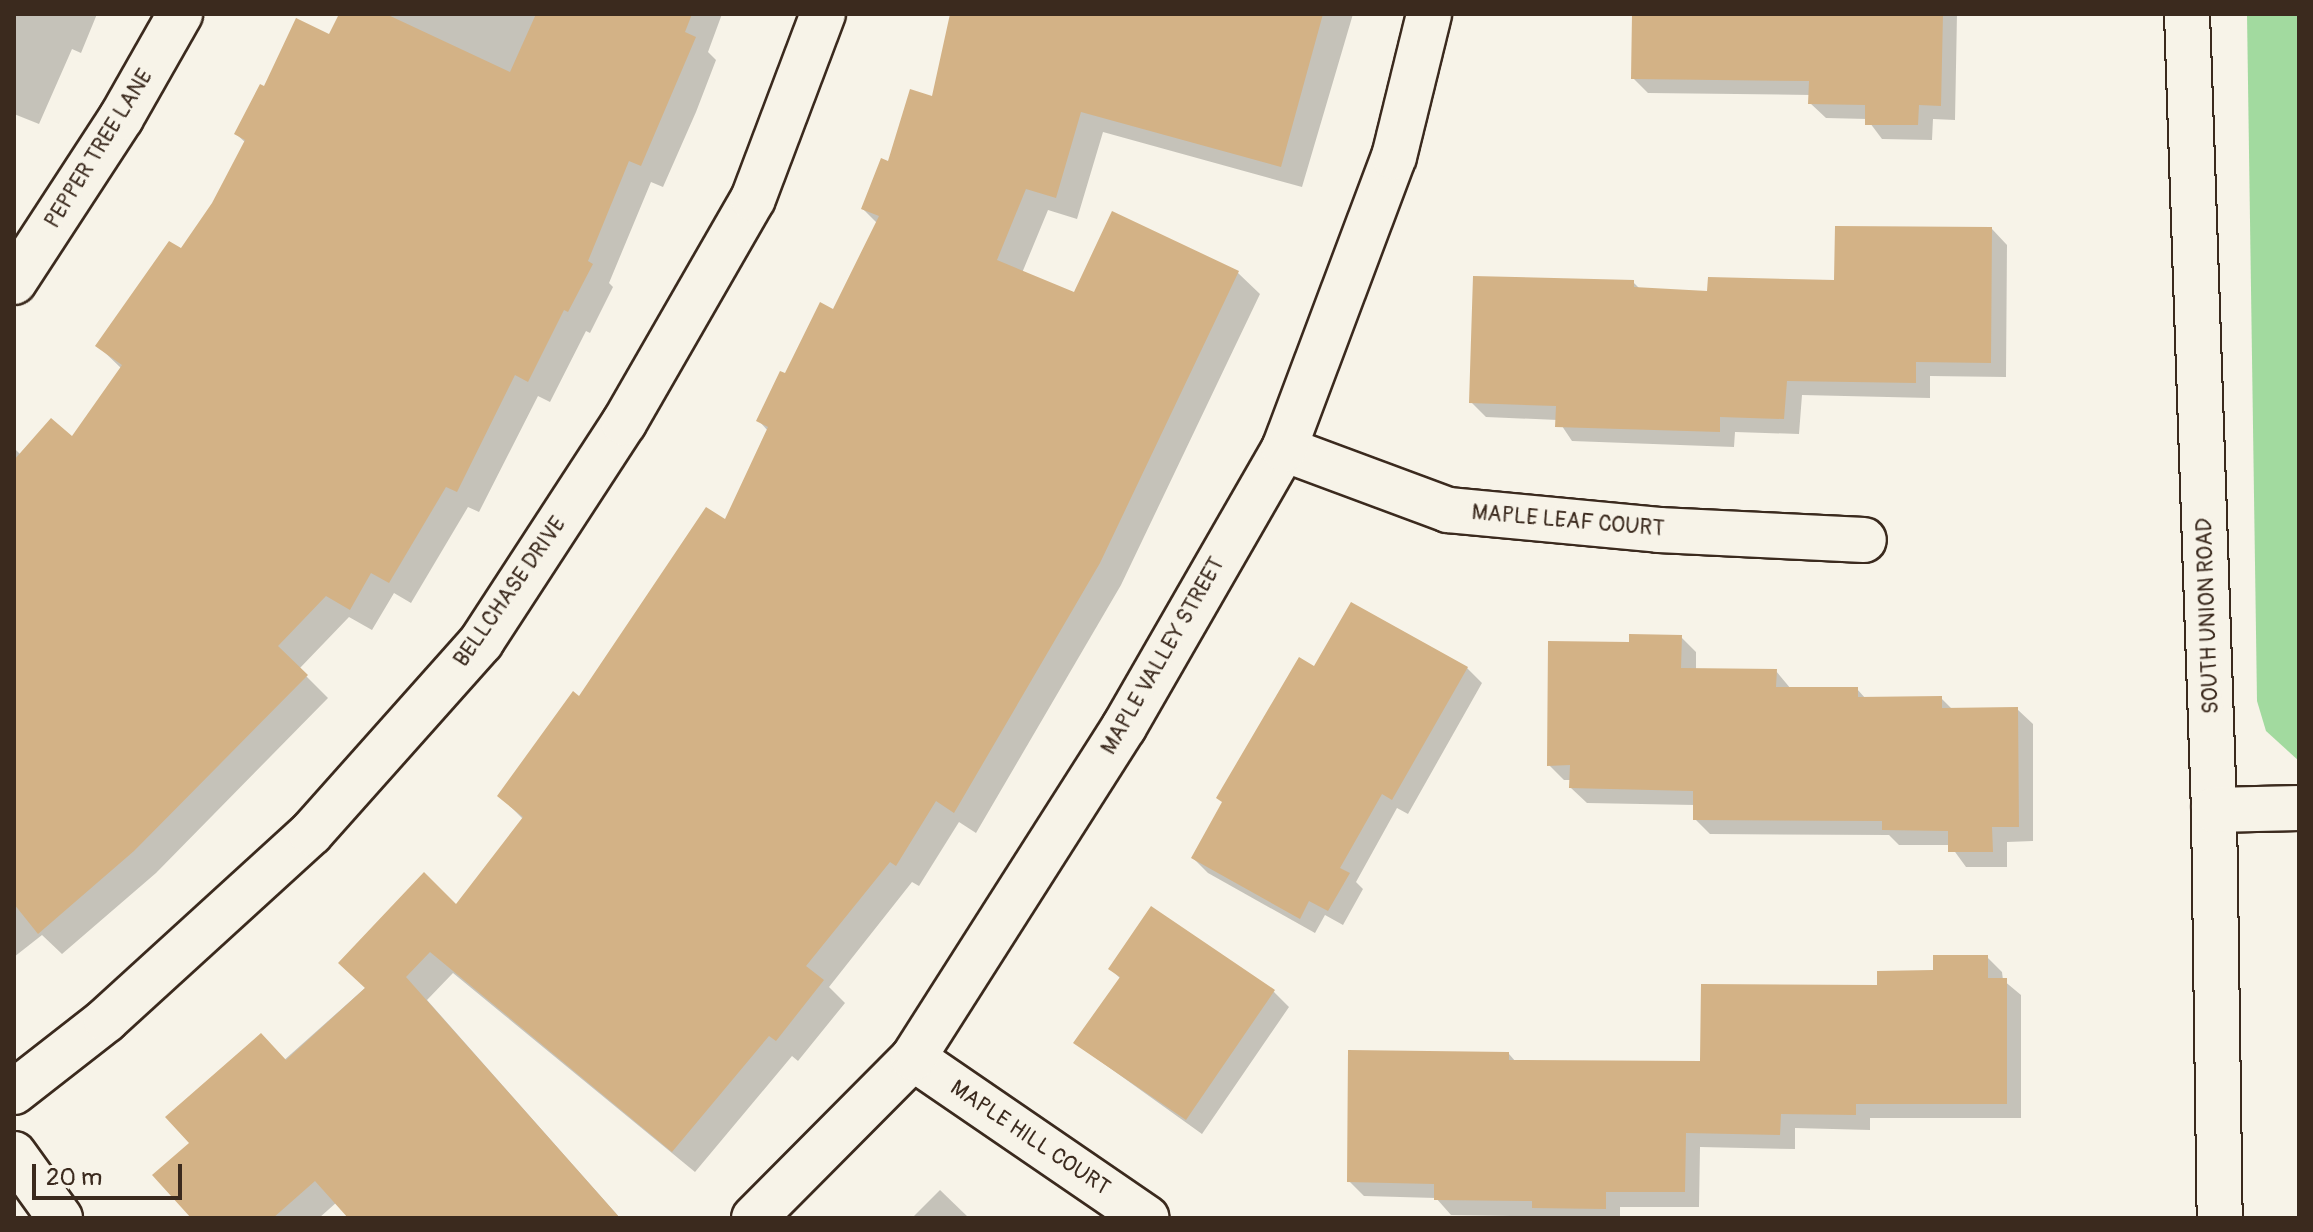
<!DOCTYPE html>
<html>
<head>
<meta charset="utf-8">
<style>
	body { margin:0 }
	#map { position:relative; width:2313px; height:1232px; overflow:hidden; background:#f7f3e8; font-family:Pangolin,sans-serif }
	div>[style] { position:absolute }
	.green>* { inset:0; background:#a2da9f }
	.shadow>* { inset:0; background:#0003 }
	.building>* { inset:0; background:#d3b286 }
	.roads { filter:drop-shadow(2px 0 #3b2a1e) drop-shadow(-2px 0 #3b2a1e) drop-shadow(0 2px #3b2a1e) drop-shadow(0 -2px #3b2a1e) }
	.minor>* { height:44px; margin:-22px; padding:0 22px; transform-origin:22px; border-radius:22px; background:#f7f3e8 }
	span { translate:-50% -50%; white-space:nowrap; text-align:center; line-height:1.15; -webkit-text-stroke:8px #f7f3e8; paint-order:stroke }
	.street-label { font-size:22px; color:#3b2a1e }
	.frame { position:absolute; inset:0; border:16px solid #3b2a1e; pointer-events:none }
	.scale { position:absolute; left:32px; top:1164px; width:150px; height:36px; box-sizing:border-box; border:4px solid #3b2a1e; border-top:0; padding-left:10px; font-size:24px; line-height:28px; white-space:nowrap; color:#3b2a1e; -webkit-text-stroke:6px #f7f3e8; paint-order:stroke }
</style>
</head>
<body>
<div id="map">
	<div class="green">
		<div style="clip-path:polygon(2247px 14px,2299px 14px,2299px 761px,2266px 731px,2257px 701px)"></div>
	</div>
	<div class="shadow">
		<div style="clip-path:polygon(14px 14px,97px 14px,81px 53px,72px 49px,39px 124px,14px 114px)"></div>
		<div style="clip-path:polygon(341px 14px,722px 14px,708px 52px,716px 60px,696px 112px,663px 187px,651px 182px,609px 283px,613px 287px,590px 333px,586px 331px,550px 402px,538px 396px,479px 512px,468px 507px,411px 603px,394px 593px,372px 630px,349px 617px,299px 669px,328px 698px,156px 873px,62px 954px,42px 935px,14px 957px,14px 448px,21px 455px,72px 439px,122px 369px,98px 346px,182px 251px,214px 204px,246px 143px,236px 134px,265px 89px,330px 36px)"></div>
		<div style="clip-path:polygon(952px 14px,1353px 14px,1302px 187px,1103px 132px,1077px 219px,1048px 210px,1022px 273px,1075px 294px,1238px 273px,1260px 294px,1121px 585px,976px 833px,959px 822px,919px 886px,912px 882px,829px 987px,845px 1003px,798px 1061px,792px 1056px,695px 1172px,453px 973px,427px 1000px,620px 1218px,351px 1218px,337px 1202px,319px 1218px,194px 1218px,191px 1143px,456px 907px,523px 819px,500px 796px,726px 522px,768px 431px,759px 421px,834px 311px,878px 224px,863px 209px,933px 98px)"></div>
		<div style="clip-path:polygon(1634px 14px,1957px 14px,1955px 120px,1933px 119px,1932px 140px,1882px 139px,1867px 119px,1826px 118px,1810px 103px,1811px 95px,1648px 93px,1633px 78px)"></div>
		<div style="clip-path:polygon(1992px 229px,2007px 245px,2006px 377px,1930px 376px,1930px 398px,1802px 395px,1799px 434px,1735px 432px,1734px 447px,1572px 441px,1558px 420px,1486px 417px,1471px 402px,1633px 282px,1640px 289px,1709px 293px,1836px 282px)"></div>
		<div style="clip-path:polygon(1681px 637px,1696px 652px,1696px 670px,1776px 671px,1791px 689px,1857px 689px,1866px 699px,1941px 698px,1953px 710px,2017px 709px,2033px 724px,2033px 841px,2007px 842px,2007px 867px,1966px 867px,1950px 845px,1899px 845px,1889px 835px,1710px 834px,1695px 819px,1695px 805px,1587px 803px,1571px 788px,1572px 780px,1564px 780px,1549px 765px,1631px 644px)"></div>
		<div style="clip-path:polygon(1467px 668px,1482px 683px,1408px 814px,1397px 808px,1356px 882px,1363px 889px,1343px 925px,1325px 915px,1315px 933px,1208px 873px,1193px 858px,1315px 669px)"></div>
		<div style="clip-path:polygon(1987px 957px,2002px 972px,2003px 980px,2021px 995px,2021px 1118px,1870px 1118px,1870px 1130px,1795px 1128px,1795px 1149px,1700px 1147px,1699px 1207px,1620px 1207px,1620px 1218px,1451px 1215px,1436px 1198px,1364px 1196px,1349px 1181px,1509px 1054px,1516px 1062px,1702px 1063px,1879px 987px)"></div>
		<div style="clip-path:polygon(1110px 969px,1274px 992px,1289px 1007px,1202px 1134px,1075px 1043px,1121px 979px)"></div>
		<div style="clip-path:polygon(940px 1190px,969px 1218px,912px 1218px)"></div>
	</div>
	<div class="building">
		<div style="clip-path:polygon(339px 14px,386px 14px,510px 72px,536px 14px,692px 14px,685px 32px,696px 37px,641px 166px,629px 161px,588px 261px,593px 264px,568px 312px,564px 310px,528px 382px,515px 375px,457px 492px,446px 487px,389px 583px,371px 573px,350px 610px,326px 596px,278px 646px,308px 675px,134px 851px,38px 934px,14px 904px,14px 460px,51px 418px,72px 436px,122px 365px,95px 346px,169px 241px,181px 248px,212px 203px,245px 140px,234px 134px,260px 84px,264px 86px,296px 18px,329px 34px)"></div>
		<div style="clip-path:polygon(950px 14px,1323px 14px,1281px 167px,1081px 112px,1056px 198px,1026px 189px,997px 260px,1074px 292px,1112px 211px,1239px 271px,1100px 563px,954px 813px,936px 801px,896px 866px,890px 862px,806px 966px,824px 980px,776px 1041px,769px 1036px,672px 1152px,430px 952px,406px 977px,620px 1218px,348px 1218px,315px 1181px,273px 1218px,191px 1218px,152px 1175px,189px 1143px,165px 1117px,261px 1033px,286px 1060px,365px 988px,338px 963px,424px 872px,456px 904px,523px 817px,497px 796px,573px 691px,579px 696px,706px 507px,725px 519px,768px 427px,756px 421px,780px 371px,785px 373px,820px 302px,833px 309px,879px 216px,861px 209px,881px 158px,888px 161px,910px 89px,932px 96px)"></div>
		<div style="clip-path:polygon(1632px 14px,1943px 14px,1941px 106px,1919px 105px,1918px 125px,1865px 125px,1865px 105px,1808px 104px,1809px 81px,1631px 79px)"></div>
		<div style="clip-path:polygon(1835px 226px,1992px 227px,1991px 363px,1916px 362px,1916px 383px,1787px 381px,1784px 419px,1720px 417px,1720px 432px,1555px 427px,1556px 406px,1469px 403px,1473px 276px,1634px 280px,1634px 287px,1707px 291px,1708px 277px,1834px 280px)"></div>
		<div style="clip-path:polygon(1351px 602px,1468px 667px,1392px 800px,1382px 794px,1340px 868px,1350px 873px,1328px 911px,1309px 901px,1300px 919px,1191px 858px,1222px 802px,1216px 798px,1299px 657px,1314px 666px)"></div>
		<div style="clip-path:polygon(1629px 634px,1682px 635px,1681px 668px,1777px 669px,1776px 687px,1858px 687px,1858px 697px,1942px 696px,1942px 708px,2018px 707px,2019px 827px,1992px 827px,1993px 852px,1948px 852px,1948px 831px,1882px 830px,1882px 821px,1693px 820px,1693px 791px,1569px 788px,1570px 765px,1547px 766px,1548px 641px,1629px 642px)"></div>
		<div style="clip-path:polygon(1151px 906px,1275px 990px,1186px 1120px,1073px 1043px,1120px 977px,1108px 969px)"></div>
		<div style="clip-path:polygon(1933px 955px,1988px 955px,1988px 978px,2007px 978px,2007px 1104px,1856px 1104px,1856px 1115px,1781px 1114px,1780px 1135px,1686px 1133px,1685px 1192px,1606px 1192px,1606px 1209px,1532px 1208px,1532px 1201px,1434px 1200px,1434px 1184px,1347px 1182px,1348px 1050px,1509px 1052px,1509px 1060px,1700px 1061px,1701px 984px,1877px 985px,1877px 971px,1933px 970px)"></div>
	</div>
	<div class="roads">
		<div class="minor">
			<div style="left:2187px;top:14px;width:796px;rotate:88.06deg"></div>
			<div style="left:2214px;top:810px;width:408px;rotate:89.2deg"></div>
			<div style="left:14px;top:282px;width:196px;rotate:-56.9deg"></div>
			<div style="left:121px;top:118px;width:120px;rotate:-60.4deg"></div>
			<div style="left:1284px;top:449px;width:175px;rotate:20.4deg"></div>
			<div style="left:1448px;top:510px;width:212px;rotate:5.4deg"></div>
			<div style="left:1659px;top:530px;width:205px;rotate:2.8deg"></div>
			<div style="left:2214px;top:810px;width:85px;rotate:-1.3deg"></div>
			<div style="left:913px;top:1058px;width:283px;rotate:34.4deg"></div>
			<div style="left:14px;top:1092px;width:117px;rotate:-38deg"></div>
			<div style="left:106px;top:1020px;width:277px;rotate:-42.4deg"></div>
			<div style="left:311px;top:833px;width:256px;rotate:-48.3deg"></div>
			<div style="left:481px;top:642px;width:262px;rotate:-56.9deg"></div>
			<div style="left:624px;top:423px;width:258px;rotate:-60.1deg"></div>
			<div style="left:753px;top:199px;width:198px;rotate:-69.3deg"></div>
			<div style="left:14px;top:1154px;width:79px;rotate:54.3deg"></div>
			<div style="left:754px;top:1218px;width:226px;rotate:-45.2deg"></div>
			<div style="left:913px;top:1058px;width:393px;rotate:-57.5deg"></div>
			<div style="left:1124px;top:727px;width:321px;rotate:-60.1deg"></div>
			<div style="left:1284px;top:449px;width:312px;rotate:-69.4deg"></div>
			<div style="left:1394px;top:157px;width:147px;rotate:-76.2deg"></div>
		</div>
	</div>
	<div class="street-label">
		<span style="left:99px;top:149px;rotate:-58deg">PEPPER TREE LANE</span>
		<span style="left:1568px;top:521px;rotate:5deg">MAPLE LEAF COURT</span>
		<span style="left:510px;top:592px;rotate:-55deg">BELLCHASE DRIVE</span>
		<span style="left:2208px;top:616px;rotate:-92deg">SOUTH UNION ROAD</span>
		<span style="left:1163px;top:656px;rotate:-60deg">MAPLE VALLEY STREET</span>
		<span style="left:1030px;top:1138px;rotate:34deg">MAPLE HILL COURT</span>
	</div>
	<div class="frame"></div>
	<div class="scale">20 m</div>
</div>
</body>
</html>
